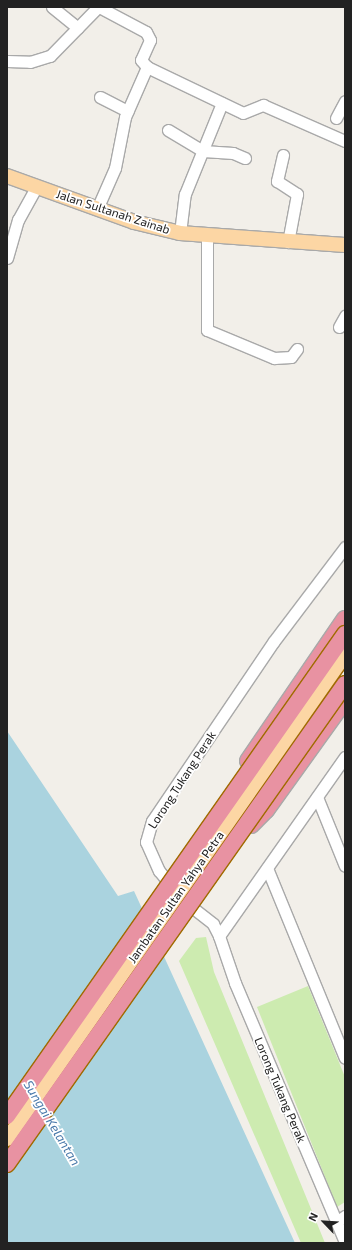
<!DOCTYPE html>
<html>
<head>
<meta charset="utf-8">
<style>
	body { margin:0 }
	#map { position:relative; width:352px; height:1250px; overflow:hidden; background:#f2efe9; font-family:"Exo 2",sans-serif }
	div>[style] { position:absolute }
	.grass>* { inset:0; background:#cdebb0 }
	.water>* { inset:0; background:#aad3df }
	.roads { filter:drop-shadow(1px 0 #a9a9a9) drop-shadow(-1px 0 #a9a9a9) drop-shadow(0 1px #a9a9a9) drop-shadow(0 -1px #a9a9a9) }
	.minor>* { height:11px; margin:-5.5px; padding:0 5.5px; transform-origin:5.5px; border-radius:5.5px; background:#fff }
	.major>* { height:14px; margin:-7px; padding:0 7px; transform-origin:7px; border-radius:7px; background:#fcd6a4 }
	.highway>* { height:16px; margin:-8px; padding:0 8px; transform-origin:8px; border-radius:8px; background:#e892a2 }
	.bridges { filter:drop-shadow(1px 0 #a06b00) drop-shadow(-1px 0 #a06b00) drop-shadow(0 1px #a06b00) drop-shadow(0 -1px #a06b00) }
	.major-bridge>* { height:14px; margin:-7px; padding:0 7px; transform-origin:7px; border-radius:7px; background:#fcd6a4 }
	.highway-bridge>* { height:16px; margin:-8px; padding:0 8px; transform-origin:8px; border-radius:8px; background:#e892a2 }
	span { translate:-50% -50%; white-space:nowrap; text-align:center; line-height:1.15; -webkit-text-stroke:3.5px #fff; paint-order:stroke }
	.street-label { font-size:12px; color:#222 }
	.water-label { font-size:13px; color:#4a7aab; font-style:italic }
	.frame { position:absolute; inset:0; border:8px solid #222; pointer-events:none }
	.north { position:absolute; left:304px; top:1202px; width:40px; height:40px; -webkit-text-stroke:3px #fff; paint-order:stroke; rotate:295deg; font-size:11px; font-weight:700; line-height:16px; text-align:center; color:#222 }
	.north::after { content:''; display:block; margin:auto; width:14px; height:18px; background:#222; clip-path:polygon(50% 0,100% 100%,50% 72%,0 100%) }
</style>
</head>
<body>
<div id="map">
	<div class="grass">
		<div style="clip-path:polygon(206px 937px,214px 972px,325px 1243px,301px 1243px,179px 961px,196px 938px)"></div>
		<div style="clip-path:polygon(308px 986px,345px 1077px,345px 1202px,337px 1207px,257px 1007px)"></div>
	</div>
	<div class="water">
		<div style="clip-path:polygon(7px 731px,118px 896px,134px 891px,295px 1243px,7px 1243px)"></div>
	</div>
	<div class="roads">
		<div class="minor">
			<div style="left:52px;top:7px;width:33px;rotate:39deg"></div>
			<div style="left:99px;top:7px;width:53px;rotate:28deg"></div>
			<div style="left:146px;top:32px;width:9px;rotate:63deg"></div>
			<div style="left:150px;top:40px;width:22px;rotate:114deg"></div>
			<div style="left:141px;top:60px;width:9px;rotate:49deg"></div>
			<div style="left:147px;top:67px;width:106px;rotate:25.6deg"></div>
			<div style="left:243px;top:113px;width:22px;rotate:-22deg"></div>
			<div style="left:263px;top:105px;width:90px;rotate:23.7deg"></div>
			<div style="left:7px;top:61px;width:23px;rotate:2deg"></div>
			<div style="left:30px;top:62px;width:21px;rotate:-17deg"></div>
			<div style="left:50px;top:56px;width:69px;rotate:-45.6deg"></div>
			<div style="left:100px;top:97px;width:31px;rotate:27deg"></div>
			<div style="left:336px;top:118px;width:19px;rotate:-62deg"></div>
			<div style="left:168px;top:130px;width:41px;rotate:31deg"></div>
			<div style="left:203px;top:151px;width:30px;rotate:4deg"></div>
			<div style="left:233px;top:153px;width:13px;rotate:23deg"></div>
			<div style="left:283px;top:155px;width:27px;rotate:103deg"></div>
			<div style="left:277px;top:181px;width:24px;rotate:33deg"></div>
			<div style="left:297px;top:194px;width:49px;rotate:100.6deg"></div>
			<div style="left:97px;top:209px;width:45px;rotate:-66.3deg"></div>
			<div style="left:115px;top:168px;width:52px;rotate:-78.9deg"></div>
			<div style="left:125px;top:117px;width:55px;rotate:-66.3deg"></div>
			<div style="left:180px;top:233px;width:39px;rotate:-83deg"></div>
			<div style="left:185px;top:194px;width:98px;rotate:-67.9deg"></div>
			<div style="left:207px;top:237px;width:93px;rotate:90deg"></div>
			<div style="left:207px;top:330px;width:73px;rotate:22.7deg"></div>
			<div style="left:274px;top:358px;width:17px;rotate:-3deg"></div>
			<div style="left:291px;top:357px;width:10px;rotate:-53deg"></div>
			<div style="left:7px;top:258px;width:40px;rotate:-74deg"></div>
			<div style="left:18px;top:220px;width:38px;rotate:-61deg"></div>
			<div style="left:339px;top:327px;width:13px;rotate:-61deg"></div>
			<div style="left:317px;top:797px;width:74px;rotate:67.9deg"></div>
			<div style="left:267px;top:868px;width:205px;rotate:67.7deg"></div>
			<div style="left:173px;top:888px;width:22px;rotate:-129deg"></div>
			<div style="left:159px;top:871px;width:32px;rotate:-114deg"></div>
			<div style="left:146px;top:842px;width:22px;rotate:-74deg"></div>
			<div style="left:152px;top:821px;width:217px;rotate:-55.9deg"></div>
			<div style="left:274px;top:641px;width:118px;rotate:-52.9deg"></div>
			<div style="left:184px;top:901px;width:37px;rotate:38deg"></div>
			<div style="left:213px;top:924px;width:13px;rotate:63deg"></div>
			<div style="left:219px;top:936px;width:50px;rotate:71.2deg"></div>
			<div style="left:235px;top:983px;width:281px;rotate:67deg"></div>
			<div style="left:219px;top:936px;width:219px;rotate:-54.9deg"></div>
			<div style="left:336px;top:1222px;width:11px;rotate:-34deg"></div>
		</div>
		<div class="major">
			<div style="left:7px;top:176px;width:135px;rotate:19.9deg"></div>
			<div style="left:134px;top:222px;width:47px;rotate:13.4deg"></div>
			<div style="left:180px;top:233px;width:165px;rotate:4.2deg"></div>
		</div>
		<div class="highway">
			<div style="left:248px;top:761px;width:172px;rotate:-55.7deg"></div>
			<div style="left:251px;top:825px;width:21px;rotate:-45deg"></div>
			<div style="left:266px;top:810px;width:135px;rotate:-54.3deg"></div>
		</div>
	</div>
	<div class="bridges">
		<div class="major-bridge">
			<div style="left:7px;top:1139px;width:590px;rotate:-55.07deg"></div>
		</div>
		<div class="highway-bridge">
			<div style="left:7px;top:1116px;width:589px;rotate:-54.96deg"></div>
			<div style="left:7px;top:1164px;width:587px;rotate:-54.85deg"></div>
		</div>
	</div>
	<div class="street-label">
		<span style="left:113px;top:212px;rotate:18deg">Jalan Sultanah Zainab</span>
		<span style="left:182px;top:780px;rotate:-57deg">Lorong Tukang Perak</span>
		<span style="left:176px;top:897px;rotate:-55deg">Jambatan Sultan Yahya Petra</span>
		<span style="left:280px;top:1090px;rotate:67deg">Lorong Tukang Perak</span>
	</div>
	<div class="water-label">
		<span style="left:52px;top:1123px;rotate:59deg">Sungai Kelantan</span>
	</div>
	<div class="frame"></div>
	<div class="north">N</div>
</div>
</body>
</html>
